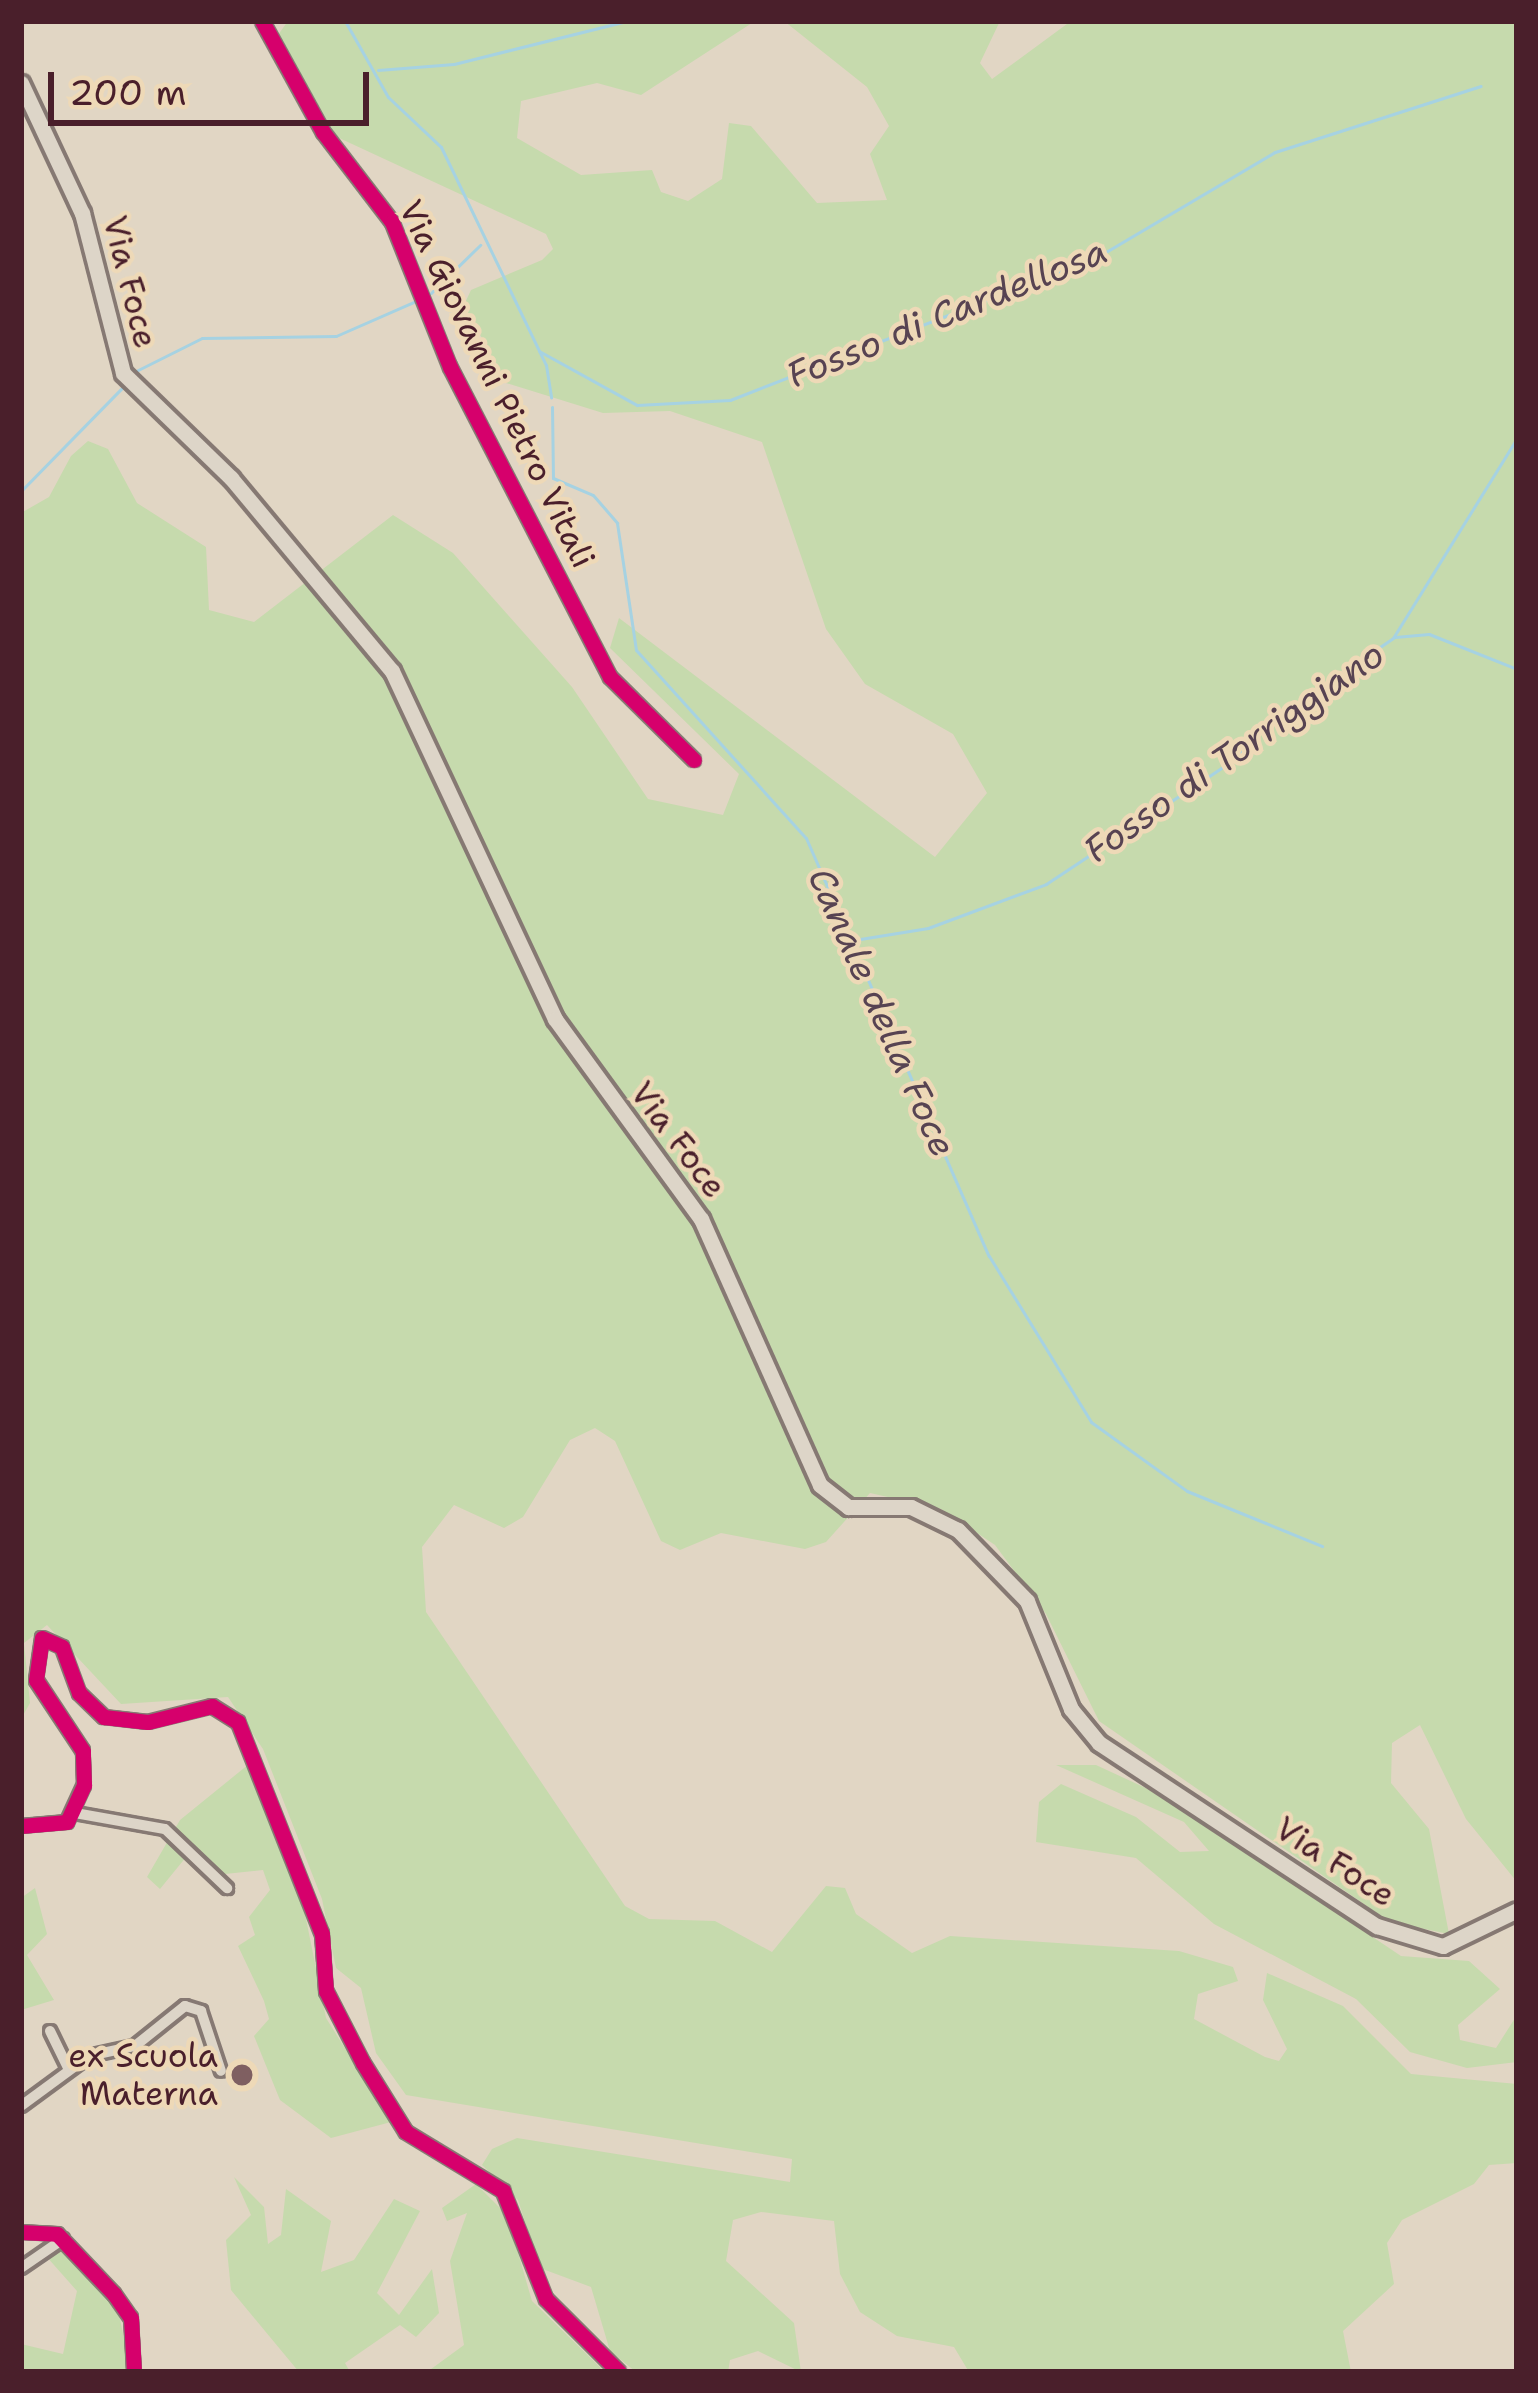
<!DOCTYPE html>
<html>
<head>
<meta charset="utf-8">
<style>
	body { margin:0 }
	#map { position:relative; width:1538px; height:2393px; overflow:hidden; background:#e1d6c4; font-family:"Shantell Sans",sans-serif }
	div>[style] { position:absolute }
	.green>* { inset:0; background:#c6daad }
	.stream>* { height:3px; margin:-1.5px; padding:0 1.5px; transform-origin:1.5px; border-radius:1.5px; background:#a6d2e2 }
	.roads { filter:drop-shadow(3px 0 #867973) drop-shadow(-3px 0 #867973) drop-shadow(0 3px #867973) drop-shadow(0 -3px #867973) }
	.minor>* { height:10px; margin:-5px; padding:0 5px; transform-origin:5px; border-radius:5px; background:#ddd5c8 }
	.secondary>* { height:15px; margin:-7.5px; padding:0 7.5px; transform-origin:7.5px; border-radius:7.5px; background:#ddd5c8 }
	.cycleway>* { height:15px; margin:-7.5px; padding:0 7.5px; transform-origin:7.5px; border-radius:7.5px; background:#d6006c }
	.dots>* { width:33px; height:33px; translate:-50% -50%; box-sizing:border-box; border:6px solid #eed9b7; border-radius:50% }
	span { translate:-50% -50%; white-space:nowrap; text-align:center; line-height:1.15; -webkit-text-stroke:9px #eed9b7; paint-order:stroke }
	.street-label { font-size:33px; color:#4a1f2b }
	.poi-label { font-size:33px; color:#4a1f2b }
	.right { translate:-100% -50%; text-align:right }
	.water-label { font-size:36px; color:#574352; font-style:italic }
	.frame { position:absolute; inset:0; border:24px solid #4a1f2b; pointer-events:none }
	.scale { position:absolute; left:48px; top:72px; width:321px; height:54px; box-sizing:border-box; border:6px solid #4a1f2b; border-top:0; padding-left:15px; font-size:36px; line-height:42px; white-space:nowrap; color:#4a1f2b; -webkit-text-stroke:9px #eed9b7; paint-order:stroke }
</style>
</head>
<body>
<div id="map">
	<div class="green">
		<div style="clip-path:polygon(288px 21px,755px 21px,641px 95px,597px 83px,521px 101px,517px 138px,581px 175px,652px 170px,661px 192px,688px 201px,722px 179px,729px 123px,751px 126px,817px 203px,887px 200px,870px 154px,889px 126px,867px 87px,784px 21px,1000px 21px,980px 63px,992px 79px,1071px 21px,1517px 21px,1517px 1882px,1466px 1819px,1420px 1725px,1392px 1743px,1391px 1783px,1429px 1829px,1449px 1934px,1390px 1922px,1099px 1721px,1046px 1614px,995px 1545px,941px 1509px,870px 1493px,826px 1542px,805px 1549px,721px 1533px,680px 1550px,661px 1541px,615px 1441px,595px 1428px,570px 1440px,523px 1517px,504px 1528px,454px 1505px,422px 1547px,426px 1612px,625px 1906px,649px 1919px,715px 1921px,772px 1952px,826px 1886px,845px 1888px,856px 1914px,912px 1953px,950px 1936px,1179px 1951px,1233px 1967px,1238px 1981px,1198px 1994px,1194px 2019px,1265px 2057px,1279px 2061px,1287px 2049px,1263px 2000px,1267px 1973px,1343px 2006px,1411px 2074px,1517px 2084px,1517px 2163px,1489px 2165px,1474px 2184px,1402px 2220px,1387px 2243px,1394px 2284px,1343px 2331px,1351px 2372px,969px 2372px,954px 2347px,897px 2336px,860px 2312px,840px 2274px,834px 2221px,761px 2212px,733px 2220px,726px 2261px,794px 2323px,801px 2372px,758px 2351px,730px 2360px,728px 2372px,636px 2372px,610px 2351px,591px 2287px,540px 2268px,518px 2200px,482px 2165px,492px 2149px,517px 2138px,790px 2182px,792px 2159px,406px 2095px,376px 2053px,361px 1988px,336px 1968px,322px 1899px,263px 1749px,228px 1697px,121px 1704px,47px 1625px,24px 1643px,30px 1703px,21px 1719px,21px 513px,49px 497px,71px 456px,88px 441px,108px 449px,137px 503px,206px 547px,209px 610px,254px 622px,393px 515px,453px 553px,572px 687px,648px 799px,723px 815px,739px 774px,610px 648px,619px 618px,935px 857px,987px 793px,953px 734px,865px 684px,826px 629px,762px 442px,670px 411px,603px 413px,506px 383px,464px 305px,471px 290px,542px 260px,553px 249px,546px 234px,337px 137px,278px 35px)"></div>
		<div style="clip-path:polygon(249px 1764px,301px 1894px,326px 2018px,391px 2122px,331px 2138px,280px 2100px,254px 2036px,269px 2019px,264px 2001px,238px 1946px,255px 1935px,249px 1917px,270px 1890px,263px 1870px,225px 1874px,191px 1851px,160px 1889px,147px 1877px,180px 1820px)"></div>
		<div style="clip-path:polygon(1056px 1765px,1096px 1765px,1163px 1796px,1401px 1956px,1469px 1961px,1500px 1989px,1458px 2025px,1460px 2040px,1496px 2048px,1517px 2015px,1517px 2062px,1467px 2068px,1410px 2052px,1356px 1999px,1214px 1924px,1136px 1858px,1036px 1842px,1039px 1802px,1061px 1784px,1136px 1817px,1180px 1852px,1209px 1851px,1184px 1822px)"></div>
		<div style="clip-path:polygon(35px 1888px,47px 1934px,27px 1955px,54px 2000px,21px 2010px,21px 1898px)"></div>
		<div style="clip-path:polygon(234px 2177px,264px 2207px,268px 2244px,281px 2235px,286px 2189px,331px 2221px,321px 2272px,354px 2260px,394px 2199px,420px 2211px,377px 2293px,399px 2315px,432px 2269px,439px 2313px,416px 2337px,400px 2325px,345px 2363px,350px 2372px,299px 2372px,231px 2290px,226px 2240px,251px 2215px)"></div>
		<div style="clip-path:polygon(476px 2184px,507px 2215px,532px 2301px,605px 2372px,427px 2372px,464px 2345px,450px 2261px,467px 2213px,447px 2221px,442px 2208px)"></div>
		<div style="clip-path:polygon(64px 2244px,116px 2300px,131px 2372px,21px 2372px,21px 2344px,63px 2354px,77px 2291px,46px 2256px)"></div>
	</div>
	<div class="stream">
		<div style="left:345px;top:21px;width:87px;rotate:60.5deg"></div>
		<div style="left:388px;top:97px;width:73px;rotate:43.3deg"></div>
		<div style="left:441px;top:147px;width:242px;rotate:64.3deg"></div>
		<div style="left:546px;top:365px;width:33px;rotate:81deg"></div>
		<div style="left:378px;top:70px;width:76px;rotate:-4.5deg"></div>
		<div style="left:454px;top:64px;width:178px;rotate:-14deg"></div>
		<div style="left:431px;top:293px;width:69px;rotate:-44.4deg"></div>
		<div style="left:539px;top:351px;width:112px;rotate:28.9deg"></div>
		<div style="left:637px;top:405px;width:93px;rotate:-3.1deg"></div>
		<div style="left:730px;top:400px;width:396px;rotate:-21.3deg"></div>
		<div style="left:1099px;top:256px;width:204px;rotate:-30.6deg"></div>
		<div style="left:1275px;top:152px;width:216px;rotate:-17.8deg"></div>
		<div style="left:134px;top:372px;width:76px;rotate:-26.6deg"></div>
		<div style="left:202px;top:338px;width:134px;rotate:-0.9deg"></div>
		<div style="left:336px;top:336px;width:85px;rotate:-23.6deg"></div>
		<div style="left:552px;top:407px;width:71px;rotate:89.2deg"></div>
		<div style="left:553px;top:478px;width:43px;rotate:23deg"></div>
		<div style="left:593px;top:495px;width:37px;rotate:49deg"></div>
		<div style="left:617px;top:523px;width:128px;rotate:81.5deg"></div>
		<div style="left:636px;top:650px;width:253px;rotate:47.9deg"></div>
		<div style="left:806px;top:838px;width:456px;rotate:66.4deg"></div>
		<div style="left:989px;top:1256px;width:195px;rotate:58.4deg"></div>
		<div style="left:1091px;top:1422px;width:118px;rotate:35.7deg"></div>
		<div style="left:1187px;top:1491px;width:146px;rotate:22.2deg"></div>
		<div style="left:21px;top:491px;width:144px;rotate:-45.6deg"></div>
		<div style="left:1395px;top:637px;width:34px;rotate:-5deg"></div>
		<div style="left:1429px;top:634px;width:95px;rotate:21.7deg"></div>
		<div style="left:854px;top:940px;width:75px;rotate:-9.2deg"></div>
		<div style="left:928px;top:928px;width:126px;rotate:-20.4deg"></div>
		<div style="left:1046px;top:884px;width:227px;rotate:-33.5deg"></div>
		<div style="left:1235px;top:759px;width:46px;rotate:-47.6deg"></div>
		<div style="left:1266px;top:725px;width:154px;rotate:-34.4deg"></div>
		<div style="left:1393px;top:638px;width:235px;rotate:-58.2deg"></div>
	</div>
	<div class="roads">
		<div class="minor">
			<div style="left:262px;top:21px;width:127px;rotate:61.2deg"></div>
			<div style="left:323px;top:132px;width:113px;rotate:52.5deg"></div>
			<div style="left:392px;top:222px;width:156px;rotate:68.2deg"></div>
			<div style="left:450px;top:367px;width:349px;rotate:62.7deg"></div>
			<div style="left:610px;top:677px;width:118px;rotate:44.7deg"></div>
			<div style="left:75px;top:1813px;width:91px;rotate:10.1deg"></div>
			<div style="left:165px;top:1829px;width:86px;rotate:43.6deg"></div>
			<div style="left:21px;top:1826px;width:46px;rotate:-5deg"></div>
			<div style="left:67px;top:1822px;width:41px;rotate:-65.3deg"></div>
			<div style="left:84px;top:1785px;width:34px;rotate:-92deg"></div>
			<div style="left:83px;top:1751px;width:85px;rotate:-123.5deg"></div>
			<div style="left:36px;top:1680px;width:42px;rotate:-81.9deg"></div>
			<div style="left:42px;top:1638px;width:22px;rotate:24deg"></div>
			<div style="left:62px;top:1647px;width:49px;rotate:69.7deg"></div>
			<div style="left:79px;top:1693px;width:35px;rotate:44deg"></div>
			<div style="left:104px;top:1717px;width:44px;rotate:6.5deg"></div>
			<div style="left:148px;top:1722px;width:66px;rotate:-14deg"></div>
			<div style="left:212px;top:1706px;width:31px;rotate:32deg"></div>
			<div style="left:238px;top:1722px;width:228px;rotate:68.4deg"></div>
			<div style="left:322px;top:1934px;width:57px;rotate:86deg"></div>
			<div style="left:326px;top:1991px;width:81px;rotate:62.8deg"></div>
			<div style="left:363px;top:2063px;width:81px;rotate:58.1deg"></div>
			<div style="left:406px;top:2132px;width:114px;rotate:31.3deg"></div>
			<div style="left:503px;top:2191px;width:116px;rotate:68.3deg"></div>
			<div style="left:546px;top:2299px;width:103px;rotate:45deg"></div>
			<div style="left:50px;top:2031px;width:43px;rotate:64deg"></div>
			<div style="left:21px;top:2106px;width:84px;rotate:-36.3deg"></div>
			<div style="left:89px;top:2056px;width:47px;rotate:-12.3deg"></div>
			<div style="left:135px;top:2046px;width:64px;rotate:-38.7deg"></div>
			<div style="left:185px;top:2006px;width:17px;rotate:17deg"></div>
			<div style="left:201px;top:2011px;width:63px;rotate:71.6deg"></div>
			<div style="left:21px;top:2232px;width:36px;rotate:3deg"></div>
			<div style="left:57px;top:2234px;width:83px;rotate:46.5deg"></div>
			<div style="left:114px;top:2294px;width:29px;rotate:55deg"></div>
			<div style="left:131px;top:2318px;width:54px;rotate:86.8deg"></div>
			<div style="left:21px;top:2268px;width:51px;rotate:-34.6deg"></div>
		</div>
		<div class="secondary">
			<div style="left:21px;top:83px;width:144px;rotate:64.9deg"></div>
			<div style="left:82px;top:213px;width:165px;rotate:75.6deg"></div>
			<div style="left:123px;top:373px;width:151px;rotate:44.2deg"></div>
			<div style="left:231px;top:478px;width:251px;rotate:50.2deg"></div>
			<div style="left:392px;top:671px;width:384px;rotate:64.9deg"></div>
			<div style="left:555px;top:1019px;width:248px;rotate:53.9deg"></div>
			<div style="left:701px;top:1219px;width:291px;rotate:65.9deg"></div>
			<div style="left:820px;top:1485px;width:36px;rotate:38deg"></div>
			<div style="left:848px;top:1507px;width:63px"></div>
			<div style="left:911px;top:1507px;width:52px;rotate:26.1deg"></div>
			<div style="left:958px;top:1530px;width:99px;rotate:45.8deg"></div>
			<div style="left:1027px;top:1601px;width:117px;rotate:67.8deg"></div>
			<div style="left:1071px;top:1709px;width:44px;rotate:50.5deg"></div>
			<div style="left:1099px;top:1743px;width:333px;rotate:33.4deg"></div>
			<div style="left:1377px;top:1926px;width:69px;rotate:16.9deg"></div>
			<div style="left:1443px;top:1946px;width:82px;rotate:-25.9deg"></div>
		</div>
	</div>
	<div class="cycleway">
		<div style="left:262px;top:21px;width:127px;rotate:61.2deg"></div>
		<div style="left:323px;top:132px;width:113px;rotate:52.5deg"></div>
		<div style="left:392px;top:222px;width:156px;rotate:68.2deg"></div>
		<div style="left:450px;top:367px;width:349px;rotate:62.7deg"></div>
		<div style="left:610px;top:677px;width:118px;rotate:44.7deg"></div>
		<div style="left:21px;top:1826px;width:46px;rotate:-5deg"></div>
		<div style="left:67px;top:1822px;width:41px;rotate:-65.3deg"></div>
		<div style="left:84px;top:1785px;width:34px;rotate:-92deg"></div>
		<div style="left:83px;top:1751px;width:85px;rotate:-123.5deg"></div>
		<div style="left:36px;top:1680px;width:42px;rotate:-81.9deg"></div>
		<div style="left:42px;top:1638px;width:22px;rotate:24deg"></div>
		<div style="left:62px;top:1647px;width:49px;rotate:69.7deg"></div>
		<div style="left:79px;top:1693px;width:35px;rotate:44deg"></div>
		<div style="left:104px;top:1717px;width:44px;rotate:6.5deg"></div>
		<div style="left:148px;top:1722px;width:66px;rotate:-14deg"></div>
		<div style="left:212px;top:1706px;width:31px;rotate:32deg"></div>
		<div style="left:238px;top:1722px;width:228px;rotate:68.4deg"></div>
		<div style="left:322px;top:1934px;width:57px;rotate:86deg"></div>
		<div style="left:326px;top:1991px;width:81px;rotate:62.8deg"></div>
		<div style="left:363px;top:2063px;width:81px;rotate:58.1deg"></div>
		<div style="left:406px;top:2132px;width:114px;rotate:31.3deg"></div>
		<div style="left:503px;top:2191px;width:116px;rotate:68.3deg"></div>
		<div style="left:546px;top:2299px;width:103px;rotate:45deg"></div>
		<div style="left:21px;top:2232px;width:36px;rotate:3deg"></div>
		<div style="left:57px;top:2234px;width:83px;rotate:46.5deg"></div>
		<div style="left:114px;top:2294px;width:29px;rotate:55deg"></div>
		<div style="left:131px;top:2318px;width:54px;rotate:86.8deg"></div>
	</div>
	<div class="dots">
		<div style="left:242px;top:2075px;background:#7f5f61"></div>
	</div>
	<div class="street-label">
		<span style="left:130px;top:282px;rotate:76deg">Via Foce</span>
		<span style="left:497px;top:384px;rotate:64deg">Via Giovanni Pietro Vitali</span>
		<span style="left:678px;top:1140px;rotate:53deg">Via Foce</span>
		<span style="left:1335px;top:1862px;rotate:33deg">Via Foce</span>
	</div>
	<div class="poi-label">
		<span class="right" style="left:218px;top:2075px">ex Scuola<br>Materna</span>
	</div>
	<div class="water-label">
		<span style="left:947px;top:313px;rotate:-22deg">Fosso di Cardellosa</span>
		<span style="left:1234px;top:752px;rotate:-35deg">Fosso di Torriggiano</span>
		<span style="left:882px;top:1012px;rotate:66deg">Canale della Foce</span>
	</div>
	<div class="frame"></div>
	<div class="scale">200 m</div>
</div>
</body>
</html>
